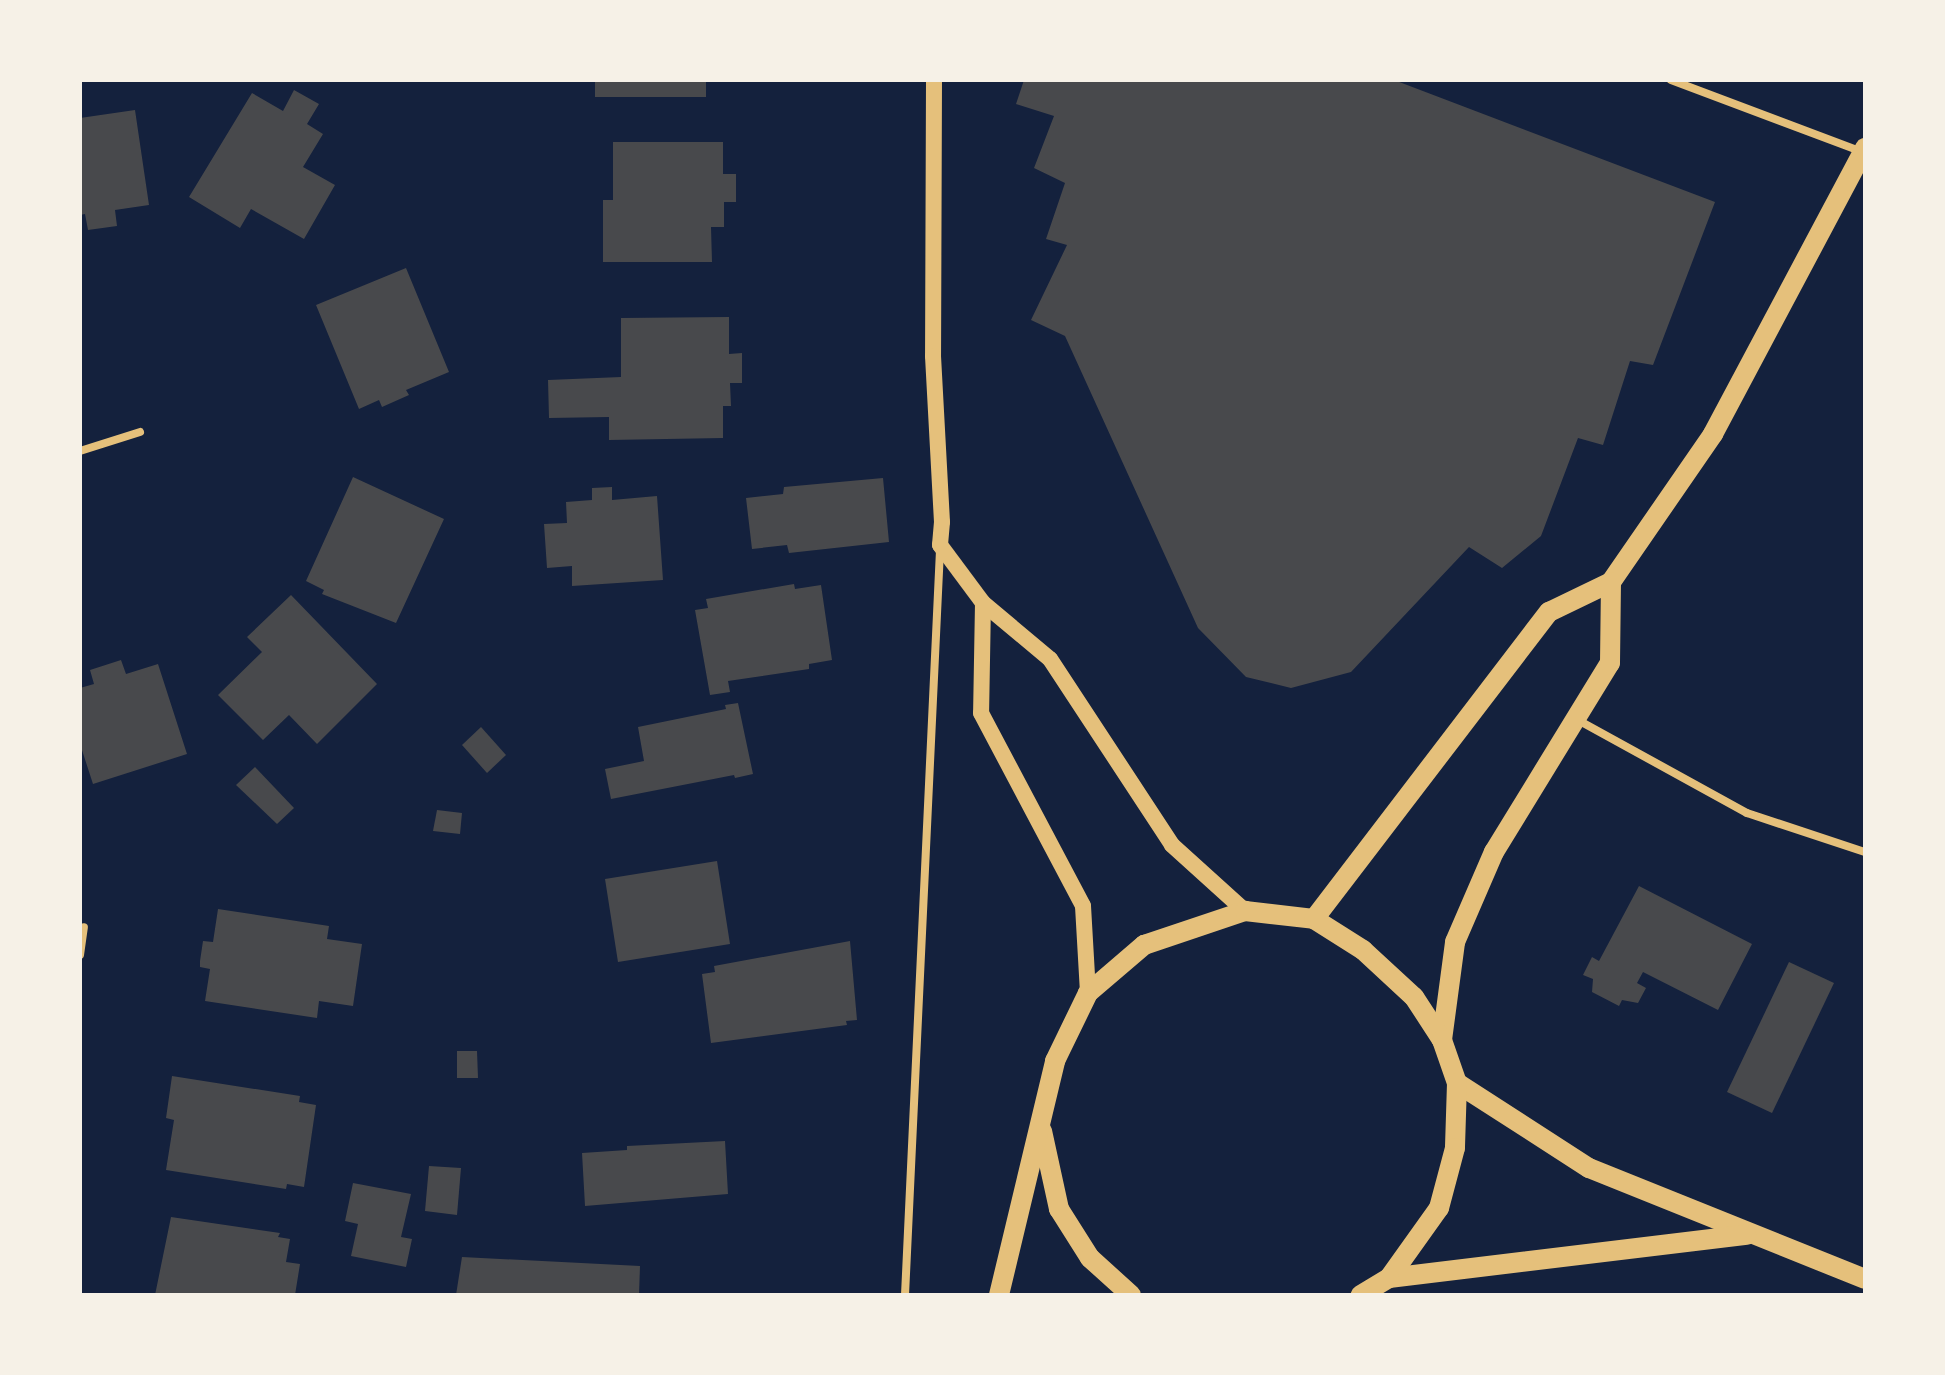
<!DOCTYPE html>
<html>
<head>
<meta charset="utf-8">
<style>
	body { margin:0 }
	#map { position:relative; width:1945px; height:1375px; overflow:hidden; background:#14213d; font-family:"PT Sans",sans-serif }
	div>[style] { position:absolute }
	.building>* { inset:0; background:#48494c }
	.minor>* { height:8px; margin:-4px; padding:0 4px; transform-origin:4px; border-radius:4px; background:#e5c07b }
	.secondary>* { height:16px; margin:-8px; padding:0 8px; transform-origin:8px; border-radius:8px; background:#e5c07b }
	.primary>* { height:20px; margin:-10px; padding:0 10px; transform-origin:10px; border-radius:10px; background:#e5c07b }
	span { translate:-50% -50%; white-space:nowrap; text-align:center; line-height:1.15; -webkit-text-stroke:7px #f6f1e7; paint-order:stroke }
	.frame { position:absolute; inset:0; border:82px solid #f6f1e7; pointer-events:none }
</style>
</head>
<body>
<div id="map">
	<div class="building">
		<div style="clip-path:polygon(595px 80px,706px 80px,706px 97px,595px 97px)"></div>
		<div style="clip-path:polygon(1024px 80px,1394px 80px,1715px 202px,1653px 365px,1630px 361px,1603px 445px,1578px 438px,1541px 536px,1502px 568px,1469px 547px,1351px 672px,1291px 688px,1246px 677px,1198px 628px,1065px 336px,1031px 320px,1067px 245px,1046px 239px,1065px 183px,1034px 168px,1054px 116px,1016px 104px)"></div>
		<div style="clip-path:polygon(294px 90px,319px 104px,307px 124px,323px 134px,303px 167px,335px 185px,304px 239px,251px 209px,240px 228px,189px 197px,252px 93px,283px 111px)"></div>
		<div style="clip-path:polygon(135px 110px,149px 205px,115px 210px,117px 226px,88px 230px,85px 214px,80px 215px,80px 118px)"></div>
		<div style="clip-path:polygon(613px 142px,723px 142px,723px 174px,736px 174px,736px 202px,724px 202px,724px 227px,711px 227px,712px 262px,603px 262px,603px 200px,613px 200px)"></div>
		<div style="clip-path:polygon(406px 268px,449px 372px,406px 390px,409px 395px,382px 407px,379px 400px,359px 409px,316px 305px)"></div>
		<div style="clip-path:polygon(729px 317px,729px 354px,742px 353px,742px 383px,730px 383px,731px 406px,723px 406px,723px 438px,609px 440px,609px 417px,549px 418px,548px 380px,621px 377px,621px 318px)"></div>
		<div style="clip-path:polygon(353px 477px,444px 519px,396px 623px,322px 594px,324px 590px,306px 581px)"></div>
		<div style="clip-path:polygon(883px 478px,889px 542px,789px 553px,787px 545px,752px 549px,746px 498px,783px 494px,784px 487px)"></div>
		<div style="clip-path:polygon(612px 487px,612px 500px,657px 496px,663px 580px,572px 586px,572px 566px,547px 568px,544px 524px,567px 523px,566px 502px,592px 500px,592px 488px)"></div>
		<div style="clip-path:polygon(794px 584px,795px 589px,821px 585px,832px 660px,809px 664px,809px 669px,728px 681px,730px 692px,710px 695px,695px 610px,708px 608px,706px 599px)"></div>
		<div style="clip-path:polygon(291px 595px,377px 684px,317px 744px,289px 715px,263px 740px,218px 695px,262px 652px,247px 637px)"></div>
		<div style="clip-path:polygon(121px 660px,126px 674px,158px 664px,187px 754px,93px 784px,80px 744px,80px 688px,94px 684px,90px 670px)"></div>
		<div style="clip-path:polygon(738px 703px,753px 774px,735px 778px,734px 775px,611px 799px,605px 769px,644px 761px,638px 727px,726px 709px,725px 705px)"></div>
		<div style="clip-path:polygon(481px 727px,506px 755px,487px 773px,462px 745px)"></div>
		<div style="clip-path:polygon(255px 767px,294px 808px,277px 824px,236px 785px)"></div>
		<div style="clip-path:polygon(437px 810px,462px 813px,460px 834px,433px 831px)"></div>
		<div style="clip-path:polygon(717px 861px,730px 944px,618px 962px,605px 879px)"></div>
		<div style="clip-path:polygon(1639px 886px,1752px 944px,1718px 1010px,1643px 972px,1637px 983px,1646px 988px,1638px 1003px,1622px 1000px,1619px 1006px,1592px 992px,1593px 979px,1583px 975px,1592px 957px,1599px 961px)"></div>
		<div style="clip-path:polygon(218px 909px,329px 926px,327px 939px,362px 944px,353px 1006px,319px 1001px,317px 1018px,205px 1001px,210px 969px,200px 967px,200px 961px,203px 941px,213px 942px)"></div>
		<div style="clip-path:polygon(850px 941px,857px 1020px,846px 1021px,847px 1025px,711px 1043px,702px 974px,715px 972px,714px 966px)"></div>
		<div style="clip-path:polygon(1789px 962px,1834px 983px,1772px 1113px,1727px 1092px)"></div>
		<div style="clip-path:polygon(457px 1051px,477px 1051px,478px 1078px,457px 1078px)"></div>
		<div style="clip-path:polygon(172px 1076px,300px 1096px,299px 1102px,316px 1105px,304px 1187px,287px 1184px,286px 1189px,166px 1170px,174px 1120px,166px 1118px)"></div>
		<div style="clip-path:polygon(725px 1141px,728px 1194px,585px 1206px,582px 1153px,627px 1150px,627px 1146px)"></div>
		<div style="clip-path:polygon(429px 1166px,461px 1168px,457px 1215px,425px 1211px)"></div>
		<div style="clip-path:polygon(353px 1183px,411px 1194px,401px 1237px,412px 1239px,406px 1267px,351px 1256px,358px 1224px,345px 1221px)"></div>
		<div style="clip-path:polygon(171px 1217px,280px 1233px,278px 1237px,290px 1239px,286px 1262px,300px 1264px,295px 1295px,155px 1295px)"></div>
		<div style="clip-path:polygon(462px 1257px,640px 1266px,639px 1295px,456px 1295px)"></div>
	</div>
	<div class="minor">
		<div style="left:1671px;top:80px;width:205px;rotate:20.6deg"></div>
		<div style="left:80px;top:451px;width:63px;rotate:-17.6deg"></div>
		<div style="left:1576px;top:719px;width:195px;rotate:28.8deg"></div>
		<div style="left:1747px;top:813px;width:124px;rotate:18.3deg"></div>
		<div style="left:80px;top:955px;width:28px;rotate:-82deg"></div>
		<div style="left:905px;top:1295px;width:746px;rotate:-87.31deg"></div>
	</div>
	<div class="secondary">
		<div style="left:934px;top:80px;width:276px;rotate:90.2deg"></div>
		<div style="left:933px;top:356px;width:166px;rotate:86.9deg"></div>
		<div style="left:942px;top:522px;width:23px;rotate:95deg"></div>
		<div style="left:940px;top:545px;width:72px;rotate:53.4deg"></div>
		<div style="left:983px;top:603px;width:87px;rotate:39.9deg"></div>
		<div style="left:1050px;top:659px;width:222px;rotate:56.7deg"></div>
		<div style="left:1172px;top:845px;width:98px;rotate:42.1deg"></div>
		<div style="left:983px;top:603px;width:110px;rotate:91deg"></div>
		<div style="left:981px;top:713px;width:218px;rotate:62.1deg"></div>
		<div style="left:1083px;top:906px;width:87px;rotate:86.7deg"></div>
	</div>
	<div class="primary">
		<div style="left:1314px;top:919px;width:387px;rotate:-52.6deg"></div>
		<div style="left:1549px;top:612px;width:69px;rotate:-25.8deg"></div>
		<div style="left:1611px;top:582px;width:180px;rotate:-55.4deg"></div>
		<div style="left:1713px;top:434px;width:324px;rotate:-62deg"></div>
		<div style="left:1442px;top:1040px;width:99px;rotate:-82.4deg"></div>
		<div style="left:1455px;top:942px;width:98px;rotate:-66.6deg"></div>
		<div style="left:1494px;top:852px;width:222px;rotate:-58.5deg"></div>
		<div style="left:1610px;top:663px;width:81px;rotate:-89.3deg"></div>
		<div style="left:1457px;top:1083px;width:157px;rotate:32.8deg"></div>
		<div style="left:1589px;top:1168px;width:297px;rotate:21.9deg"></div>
		<div style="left:1042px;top:1131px;width:80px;rotate:77.7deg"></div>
		<div style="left:1059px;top:1209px;width:58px;rotate:57.7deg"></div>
		<div style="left:1090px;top:1258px;width:55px;rotate:42.1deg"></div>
		<div style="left:1389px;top:1278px;width:360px;rotate:-6.9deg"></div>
		<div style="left:999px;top:1295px;width:241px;rotate:-76.5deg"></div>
		<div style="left:1055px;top:1061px;width:76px;rotate:-64.1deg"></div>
		<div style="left:1088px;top:993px;width:74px;rotate:-40.6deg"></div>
		<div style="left:1144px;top:945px;width:107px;rotate:-18.6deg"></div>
		<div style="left:1245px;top:911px;width:69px;rotate:6.6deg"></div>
		<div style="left:1314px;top:919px;width:58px;rotate:32.3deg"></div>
		<div style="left:1363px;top:950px;width:69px;rotate:42.7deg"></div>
		<div style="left:1414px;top:997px;width:51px;rotate:56.9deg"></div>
		<div style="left:1442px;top:1040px;width:46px;rotate:70.8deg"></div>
		<div style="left:1457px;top:1083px;width:65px;rotate:91.8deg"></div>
		<div style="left:1455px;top:1148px;width:62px;rotate:104.9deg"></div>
		<div style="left:1439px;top:1208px;width:86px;rotate:125.5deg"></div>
		<div style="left:1389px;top:1278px;width:33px;rotate:149deg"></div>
	</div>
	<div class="frame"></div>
</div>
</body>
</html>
